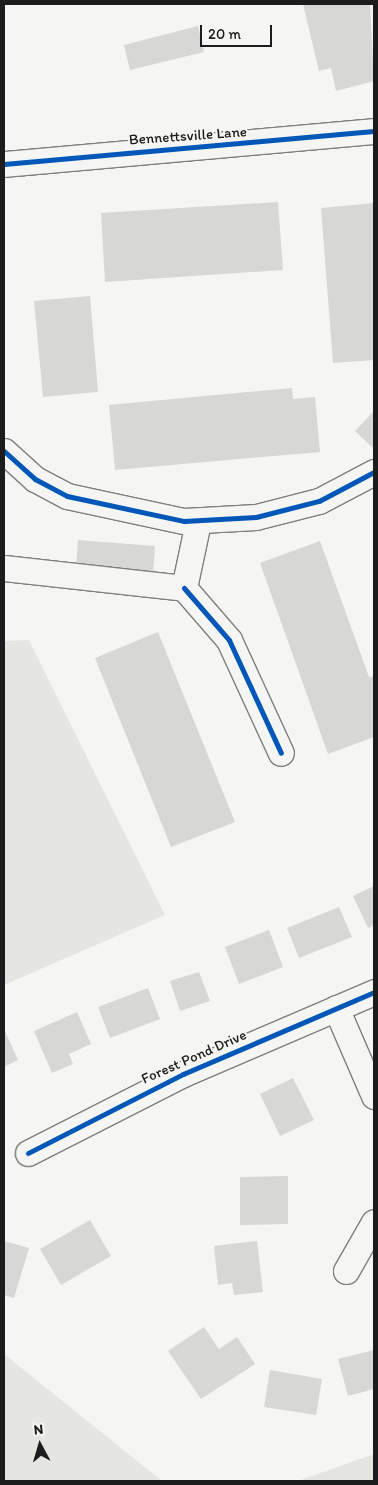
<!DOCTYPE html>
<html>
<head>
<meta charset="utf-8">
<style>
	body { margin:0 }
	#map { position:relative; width:378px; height:1485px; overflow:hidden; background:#f5f5f3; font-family:Itim,sans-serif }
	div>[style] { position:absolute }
	.built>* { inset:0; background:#e5e5e2 }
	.green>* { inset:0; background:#e4e4e1 }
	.building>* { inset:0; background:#d7d7d6 }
	.roads { filter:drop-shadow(1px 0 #7e7e7d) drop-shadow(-1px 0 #7e7e7d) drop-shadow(0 1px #7e7e7d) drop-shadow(0 -1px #7e7e7d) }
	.minor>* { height:25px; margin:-12.5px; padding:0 12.5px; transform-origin:12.5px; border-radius:12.5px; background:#f5f5f3 }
	.cycleway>* { height:5px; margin:-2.5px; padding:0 2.5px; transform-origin:2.5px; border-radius:2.5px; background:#0057b8 }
	span { translate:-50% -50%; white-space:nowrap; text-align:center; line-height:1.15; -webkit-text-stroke:4px #f6f6f2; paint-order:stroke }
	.street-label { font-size:15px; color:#1c1c1c }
	.frame { position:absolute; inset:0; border:5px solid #1c1c1c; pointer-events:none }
	.north { position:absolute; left:15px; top:1420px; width:50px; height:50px; -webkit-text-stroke:4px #f6f6f2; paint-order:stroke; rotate:354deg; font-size:14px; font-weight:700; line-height:20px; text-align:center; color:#1c1c1c }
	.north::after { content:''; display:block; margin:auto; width:18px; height:22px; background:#1c1c1c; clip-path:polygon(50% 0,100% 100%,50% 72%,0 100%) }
	.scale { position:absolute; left:200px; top:25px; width:72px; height:22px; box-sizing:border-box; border:2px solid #1c1c1c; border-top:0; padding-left:6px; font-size:15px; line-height:18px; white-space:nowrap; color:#1c1c1c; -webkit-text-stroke:4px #f6f6f2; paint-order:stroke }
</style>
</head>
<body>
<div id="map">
	<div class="built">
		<div style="clip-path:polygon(29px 640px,165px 915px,4px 985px,4px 641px)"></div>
		<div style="clip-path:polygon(4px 1354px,162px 1481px,4px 1481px)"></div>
	</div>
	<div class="green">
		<div style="clip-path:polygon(374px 1454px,374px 1481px,298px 1481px)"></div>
	</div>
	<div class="building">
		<div style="clip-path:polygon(303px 4px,370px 4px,374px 81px,336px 91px,331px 68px,319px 71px)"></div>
		<div style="clip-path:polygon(198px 26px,204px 52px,130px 70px,124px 45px)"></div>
		<div style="clip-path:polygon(278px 202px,283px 270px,105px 282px,101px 213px)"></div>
		<div style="clip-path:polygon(374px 203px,374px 360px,333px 363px,321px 208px)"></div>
		<div style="clip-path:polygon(90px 296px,98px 392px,43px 397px,34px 301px)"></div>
		<div style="clip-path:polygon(292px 388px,293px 399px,315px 397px,320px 452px,115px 470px,109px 405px)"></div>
		<div style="clip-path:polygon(374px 411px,374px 449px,355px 431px)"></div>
		<div style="clip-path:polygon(78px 540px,155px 546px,153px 574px,76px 568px)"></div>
		<div style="clip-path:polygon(320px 541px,369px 677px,374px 676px,374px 737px,328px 754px,260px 563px)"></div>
		<div style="clip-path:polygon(158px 632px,235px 822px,171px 847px,95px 658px)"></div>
		<div style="clip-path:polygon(374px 886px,374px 925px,368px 928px,353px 896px)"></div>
		<div style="clip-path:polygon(339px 907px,352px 937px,299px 958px,287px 928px)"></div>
		<div style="clip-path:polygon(269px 930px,283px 967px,239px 984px,225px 947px)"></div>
		<div style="clip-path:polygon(199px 972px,210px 1001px,180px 1011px,170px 981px)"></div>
		<div style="clip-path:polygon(148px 988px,160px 1019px,110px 1038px,98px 1007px)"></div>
		<div style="clip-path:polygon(77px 1012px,91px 1044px,69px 1054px,73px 1064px,52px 1073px,34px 1031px)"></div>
		<div style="clip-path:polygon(4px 1029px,18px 1060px,4px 1067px)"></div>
		<div style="clip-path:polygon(293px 1078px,314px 1120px,280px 1136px,260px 1094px)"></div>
		<div style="clip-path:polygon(288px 1176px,288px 1224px,240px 1225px,240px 1177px)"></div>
		<div style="clip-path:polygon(90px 1220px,111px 1256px,61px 1285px,40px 1249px)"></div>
		<div style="clip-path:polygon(4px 1241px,29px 1248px,14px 1298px,4px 1295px)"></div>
		<div style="clip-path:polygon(257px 1241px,263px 1292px,234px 1295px,232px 1283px,218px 1285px,214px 1246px)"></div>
		<div style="clip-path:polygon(204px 1327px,219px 1349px,237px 1337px,255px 1364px,201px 1399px,168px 1351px)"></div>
		<div style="clip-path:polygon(374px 1350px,374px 1389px,348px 1396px,338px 1359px)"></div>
		<div style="clip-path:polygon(270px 1370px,322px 1379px,316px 1415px,264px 1407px)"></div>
	</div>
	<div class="roads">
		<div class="minor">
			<div style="left:4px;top:164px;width:371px;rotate:-5.1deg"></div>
			<div style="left:4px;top:451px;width:42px;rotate:42.1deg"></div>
			<div style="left:35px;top:479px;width:36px;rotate:28deg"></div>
			<div style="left:67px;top:496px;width:120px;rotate:12.1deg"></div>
			<div style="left:184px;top:521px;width:72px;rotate:-3.2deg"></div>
			<div style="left:256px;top:517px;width:65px;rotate:-14.3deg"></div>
			<div style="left:319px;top:501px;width:62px;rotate:-27.8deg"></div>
			<div style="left:4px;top:568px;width:181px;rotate:6.3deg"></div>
			<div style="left:184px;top:588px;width:67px;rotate:-78deg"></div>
			<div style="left:184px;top:588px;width:69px;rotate:49.1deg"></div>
			<div style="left:229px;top:640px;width:124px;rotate:65.3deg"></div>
			<div style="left:336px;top:1008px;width:96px;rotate:66.6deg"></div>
			<div style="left:28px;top:1153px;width:174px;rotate:-27deg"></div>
			<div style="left:183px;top:1074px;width:208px;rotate:-23.2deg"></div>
			<div style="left:346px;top:1271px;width:56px;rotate:-60.3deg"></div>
		</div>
	</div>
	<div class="cycleway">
		<div style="left:4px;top:164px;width:371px;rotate:-5.1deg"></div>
		<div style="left:4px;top:451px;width:42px;rotate:42.1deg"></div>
		<div style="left:35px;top:479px;width:36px;rotate:28deg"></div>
		<div style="left:67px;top:496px;width:120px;rotate:12.1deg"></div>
		<div style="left:184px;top:521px;width:72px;rotate:-3.2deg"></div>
		<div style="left:256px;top:517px;width:65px;rotate:-14.3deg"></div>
		<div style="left:319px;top:501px;width:62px;rotate:-27.8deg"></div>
		<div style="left:184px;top:588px;width:69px;rotate:49.1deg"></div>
		<div style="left:229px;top:640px;width:124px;rotate:65.3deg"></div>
		<div style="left:28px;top:1153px;width:174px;rotate:-27deg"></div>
		<div style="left:183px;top:1074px;width:208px;rotate:-23.2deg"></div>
	</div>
	<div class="street-label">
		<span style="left:188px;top:136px;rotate:-4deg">Bennettsville Lane</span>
		<span style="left:194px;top:1057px;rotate:-24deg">Forest Pond Drive</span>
	</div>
	<div class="frame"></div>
	<div class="north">N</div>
	<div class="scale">20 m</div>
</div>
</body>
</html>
